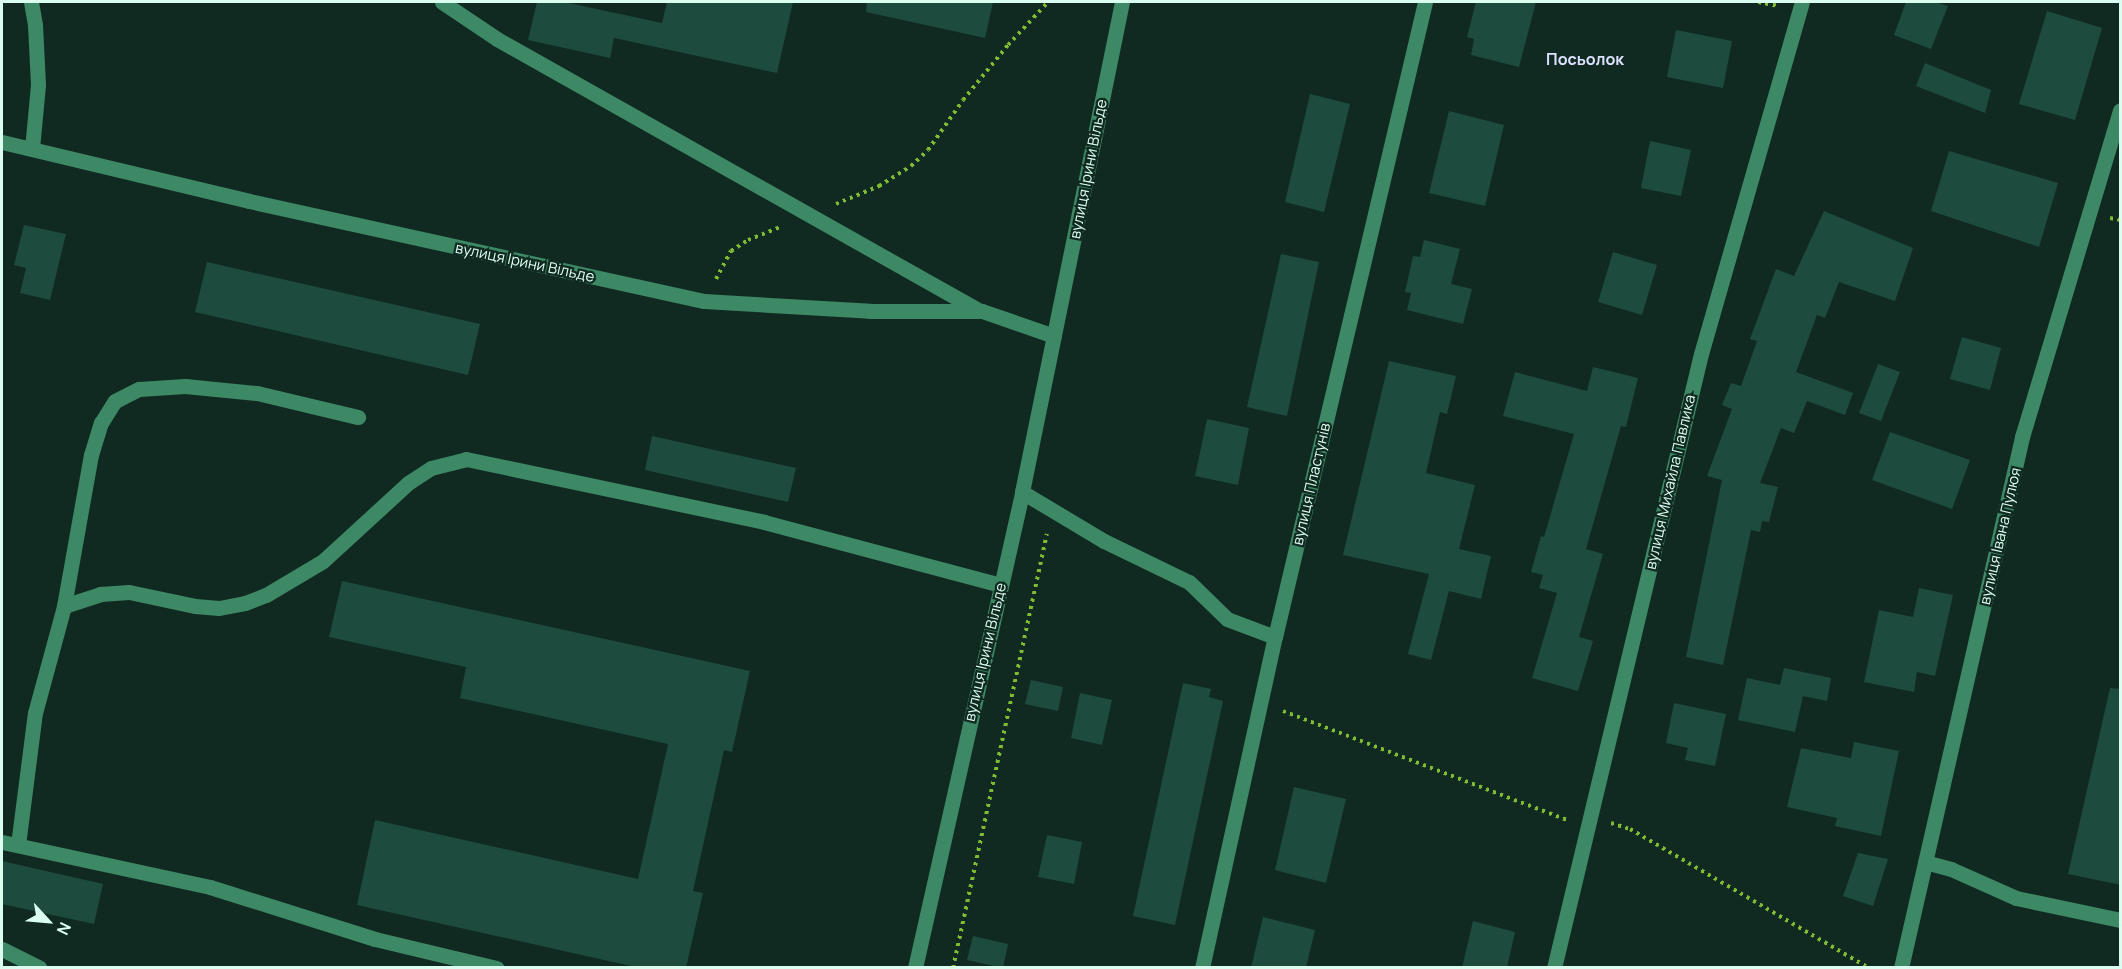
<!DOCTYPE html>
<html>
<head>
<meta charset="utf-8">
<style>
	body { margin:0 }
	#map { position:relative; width:2122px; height:969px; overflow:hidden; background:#112a21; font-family:Manrope,sans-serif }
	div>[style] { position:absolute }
	.building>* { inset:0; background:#1d4b3d }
	.path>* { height:4px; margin-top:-2px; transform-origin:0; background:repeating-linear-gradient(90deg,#80bb32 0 3px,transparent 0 7.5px) }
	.minor>* { height:15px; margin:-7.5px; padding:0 7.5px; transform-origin:7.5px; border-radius:7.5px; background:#3d8865 }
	span { translate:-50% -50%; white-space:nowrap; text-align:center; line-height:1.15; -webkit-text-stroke:4.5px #112a21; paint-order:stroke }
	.street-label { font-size:15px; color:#dafef0 }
	.neighbourhood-label { font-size:16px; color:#dce1ff; font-weight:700 }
	.frame { position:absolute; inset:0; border:3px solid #dafef0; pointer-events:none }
	.north { position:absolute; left:18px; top:891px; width:60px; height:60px; -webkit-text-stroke:4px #112a21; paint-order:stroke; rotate:116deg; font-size:16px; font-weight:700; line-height:24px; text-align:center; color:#dafef0 }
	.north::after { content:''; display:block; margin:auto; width:21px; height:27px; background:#dafef0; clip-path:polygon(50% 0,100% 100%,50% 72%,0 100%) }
</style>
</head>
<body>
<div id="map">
	<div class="building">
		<div style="clip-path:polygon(537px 2px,564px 2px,662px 23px,667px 2px,793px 2px,777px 73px,614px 38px,610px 58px,528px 40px)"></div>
		<div style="clip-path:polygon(867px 2px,993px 2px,985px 38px,866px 12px)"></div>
		<div style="clip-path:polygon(1476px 2px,1536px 2px,1519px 67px,1471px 55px,1474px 39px,1467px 37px)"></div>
		<div style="clip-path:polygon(1906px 2px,1935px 2px,1948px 6px,1931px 49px,1894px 35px)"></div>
		<div style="clip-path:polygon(2047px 11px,2102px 28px,2075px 120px,2019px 104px)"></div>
		<div style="clip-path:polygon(1676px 30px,1732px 41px,1723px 88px,1667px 77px)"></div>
		<div style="clip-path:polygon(1925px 63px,1991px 90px,1985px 113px,1916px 86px)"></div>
		<div style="clip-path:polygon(1310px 94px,1350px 104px,1324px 212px,1285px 202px)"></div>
		<div style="clip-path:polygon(1449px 111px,1504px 125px,1485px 206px,1429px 193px)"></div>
		<div style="clip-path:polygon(1650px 141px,1691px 150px,1681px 196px,1641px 188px)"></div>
		<div style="clip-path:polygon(1949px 151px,2058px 183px,2039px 247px,1931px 211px)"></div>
		<div style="clip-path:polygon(1824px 211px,1913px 248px,1895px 301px,1839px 282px,1825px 318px,1817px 315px,1796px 372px,1853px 393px,1845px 415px,1807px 401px,1794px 433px,1781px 428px,1760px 483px,1778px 487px,1769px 522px,1762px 521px,1760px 532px,1751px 530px,1723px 665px,1686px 657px,1722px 480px,1707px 476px,1732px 409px,1722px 405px,1731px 383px,1741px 386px,1757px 341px,1750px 339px,1776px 269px,1794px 276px)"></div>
		<div style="clip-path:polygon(24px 225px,66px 234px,50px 300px,20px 293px,26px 268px,14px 265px)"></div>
		<div style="clip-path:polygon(1424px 240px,1460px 249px,1451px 284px,1472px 289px,1463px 324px,1407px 310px,1411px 293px,1405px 292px,1413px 256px,1420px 257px)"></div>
		<div style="clip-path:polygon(1613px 252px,1657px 265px,1642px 315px,1598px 302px)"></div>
		<div style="clip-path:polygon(1281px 254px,1319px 262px,1287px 416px,1247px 407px)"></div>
		<div style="clip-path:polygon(207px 262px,480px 324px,468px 375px,195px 312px)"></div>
		<div style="clip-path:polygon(1962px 337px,2001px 348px,1990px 390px,1950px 379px)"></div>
		<div style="clip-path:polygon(1389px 361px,1456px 376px,1447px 414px,1440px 412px,1426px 473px,1475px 485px,1459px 549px,1491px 556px,1481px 599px,1449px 591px,1431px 660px,1408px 654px,1429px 574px,1343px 555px)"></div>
		<div style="clip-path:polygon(1878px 364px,1900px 372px,1881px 421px,1859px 413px)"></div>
		<div style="clip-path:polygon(1593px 367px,1638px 378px,1626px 427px,1621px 426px,1586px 549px,1603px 554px,1579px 637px,1593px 641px,1578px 691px,1532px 678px,1557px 593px,1539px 588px,1543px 575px,1531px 572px,1541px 536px,1544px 537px,1574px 434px,1503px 416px,1515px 372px,1587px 391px)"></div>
		<div style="clip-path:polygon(1207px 419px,1249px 428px,1238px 485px,1195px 476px)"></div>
		<div style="clip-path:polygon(1890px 432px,1970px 460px,1952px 509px,1872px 480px)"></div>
		<div style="clip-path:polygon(652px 436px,796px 468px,788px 502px,645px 470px)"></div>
		<div style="clip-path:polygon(342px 581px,750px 671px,732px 752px,724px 750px,693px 891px,703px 893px,686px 968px,640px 968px,357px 905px,375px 820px,638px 879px,668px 744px,460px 698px,466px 667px,329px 637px)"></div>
		<div style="clip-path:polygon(1919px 588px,1953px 595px,1935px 676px,1917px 672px,1914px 692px,1864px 682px,1879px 610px,1913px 617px)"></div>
		<div style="clip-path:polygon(1784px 668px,1831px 678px,1827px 701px,1803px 696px,1795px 732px,1738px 720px,1747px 678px,1780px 685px)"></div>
		<div style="clip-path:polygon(1031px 680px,1063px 687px,1058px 711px,1025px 704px)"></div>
		<div style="clip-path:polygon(1183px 683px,1211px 689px,1209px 697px,1223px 701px,1175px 925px,1133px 916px)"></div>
		<div style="clip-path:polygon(2110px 688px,2121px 689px,2121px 885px,2068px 874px)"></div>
		<div style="clip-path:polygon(1080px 693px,1112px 700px,1102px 745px,1071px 738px)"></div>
		<div style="clip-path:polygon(1674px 703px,1726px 714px,1715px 766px,1685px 760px,1688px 748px,1666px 743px)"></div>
		<div style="clip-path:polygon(1854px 742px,1899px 751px,1881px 836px,1835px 826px,1837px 818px,1787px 807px,1801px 748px,1851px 758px)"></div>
		<div style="clip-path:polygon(1294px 787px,1346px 799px,1326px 883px,1275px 870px)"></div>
		<div style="clip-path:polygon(1047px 835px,1082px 842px,1074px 884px,1038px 877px)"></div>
		<div style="clip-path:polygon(1858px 853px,1888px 859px,1873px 906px,1843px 896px)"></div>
		<div style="clip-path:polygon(2px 861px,103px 884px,94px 924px,2px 904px)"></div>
		<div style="clip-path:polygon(1263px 917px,1315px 930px,1306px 968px,1251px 968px)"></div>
		<div style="clip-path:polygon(1473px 921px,1515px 932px,1507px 968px,1462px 968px)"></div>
		<div style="clip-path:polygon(973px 936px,1008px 944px,1003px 968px,967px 960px)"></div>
	</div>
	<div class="path">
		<div style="left:1758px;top:2px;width:20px;rotate:11deg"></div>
		<div style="left:836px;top:204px;width:47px;rotate:-22.7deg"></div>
		<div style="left:879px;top:186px;width:38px;rotate:-32deg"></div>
		<div style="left:911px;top:166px;width:23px;rotate:-43deg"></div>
		<div style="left:928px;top:150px;width:61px;rotate:-55deg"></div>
		<div style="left:963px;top:100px;width:71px;rotate:-50.7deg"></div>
		<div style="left:1008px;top:45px;width:59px;rotate:-47.1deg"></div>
		<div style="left:2110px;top:218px;width:10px;rotate:11deg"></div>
		<div style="left:716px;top:279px;width:32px;rotate:-62deg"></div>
		<div style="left:731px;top:251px;width:20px;rotate:-33deg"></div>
		<div style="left:748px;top:240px;width:37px;rotate:-22deg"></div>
		<div style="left:1283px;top:711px;width:304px;rotate:21deg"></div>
		<div style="left:1611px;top:823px;width:20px;rotate:18deg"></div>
		<div style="left:1630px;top:829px;width:276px;rotate:30.2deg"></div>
		<div style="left:953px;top:968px;width:444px;rotate:-77.8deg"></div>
	</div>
	<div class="minor">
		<div style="left:31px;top:2px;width:23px;rotate:80deg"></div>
		<div style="left:35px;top:25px;width:60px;rotate:87.1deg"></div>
		<div style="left:38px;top:85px;width:64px;rotate:95.4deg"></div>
		<div style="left:442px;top:2px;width:66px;rotate:33.9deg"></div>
		<div style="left:497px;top:39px;width:554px;rotate:29.39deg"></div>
		<div style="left:2px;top:142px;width:254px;rotate:13.4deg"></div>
		<div style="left:249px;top:201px;width:466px;rotate:12.4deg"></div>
		<div style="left:704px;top:301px;width:166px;rotate:3.4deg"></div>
		<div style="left:870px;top:311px;width:112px"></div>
		<div style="left:982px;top:311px;width:76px;rotate:19.1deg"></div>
		<div style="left:1022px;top:492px;width:96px;rotate:30.9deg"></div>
		<div style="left:1104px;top:541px;width:94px;rotate:25.8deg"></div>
		<div style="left:1189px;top:582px;width:53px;rotate:44.2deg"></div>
		<div style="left:1227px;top:619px;width:51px;rotate:20.6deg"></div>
		<div style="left:64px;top:606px;width:38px;rotate:-18deg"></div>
		<div style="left:100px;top:594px;width:29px;rotate:-4deg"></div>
		<div style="left:129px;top:592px;width:67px;rotate:12deg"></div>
		<div style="left:195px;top:606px;width:24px;rotate:5deg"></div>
		<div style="left:219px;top:608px;width:26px;rotate:-11deg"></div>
		<div style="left:245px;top:603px;width:22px;rotate:-21deg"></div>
		<div style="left:266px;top:595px;width:66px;rotate:-30.8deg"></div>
		<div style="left:323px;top:561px;width:115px;rotate:-42.5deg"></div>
		<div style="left:408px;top:483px;width:27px;rotate:-33deg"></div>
		<div style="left:431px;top:468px;width:36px;rotate:-14deg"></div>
		<div style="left:466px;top:459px;width:305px;rotate:11.9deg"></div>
		<div style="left:764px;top:522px;width:244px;rotate:14.9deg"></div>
		<div style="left:2px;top:842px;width:213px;rotate:12.2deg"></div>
		<div style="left:210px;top:887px;width:173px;rotate:17.5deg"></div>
		<div style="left:375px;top:939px;width:125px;rotate:13.4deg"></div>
		<div style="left:18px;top:845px;width:133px;rotate:-82.7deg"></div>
		<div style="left:35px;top:713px;width:111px;rotate:-74.8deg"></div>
		<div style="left:64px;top:606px;width:153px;rotate:-79.9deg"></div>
		<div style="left:91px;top:455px;width:34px;rotate:-73deg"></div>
		<div style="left:101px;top:423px;width:26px;rotate:-58deg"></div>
		<div style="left:115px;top:401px;width:27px;rotate:-27deg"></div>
		<div style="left:139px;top:389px;width:46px;rotate:-3.7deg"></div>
		<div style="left:185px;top:386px;width:72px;rotate:5.6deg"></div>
		<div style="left:257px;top:393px;width:104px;rotate:13.4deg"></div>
		<div style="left:1925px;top:862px;width:27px;rotate:15deg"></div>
		<div style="left:1951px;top:869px;width:71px;rotate:24deg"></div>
		<div style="left:2016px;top:898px;width:106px;rotate:11.9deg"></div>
		<div style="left:2px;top:949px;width:42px;rotate:26.6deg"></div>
		<div style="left:915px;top:968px;width:488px;rotate:-77.3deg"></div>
		<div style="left:1022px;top:492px;width:500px;rotate:-78.47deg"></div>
		<div style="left:1202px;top:968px;width:339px;rotate:-77.6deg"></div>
		<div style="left:1275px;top:637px;width:652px;rotate:-76.71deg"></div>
		<div style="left:1554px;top:968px;width:631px;rotate:-76.54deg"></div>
		<div style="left:1701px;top:354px;width:366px;rotate:-74deg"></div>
		<div style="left:1901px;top:968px;width:545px;rotate:-77.16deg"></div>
		<div style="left:2022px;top:437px;width:341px;rotate:-73.3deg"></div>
	</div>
	<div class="street-label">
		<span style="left:1088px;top:169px;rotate:-79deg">вулиця Ірини Вільде</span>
		<span style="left:525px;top:262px;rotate:12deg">вулиця Ірини Вільде</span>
		<span style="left:1670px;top:482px;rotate:-77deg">вулиця Михайла Павлика</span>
		<span style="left:1311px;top:484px;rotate:-77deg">вулиця Пластунів</span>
		<span style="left:2000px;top:536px;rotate:-77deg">вулиця Івана Пулюя</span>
		<span style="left:985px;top:652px;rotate:-77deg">вулиця Ірини Вільде</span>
	</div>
	<div class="neighbourhood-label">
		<span style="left:1585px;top:59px">Посьолок</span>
	</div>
	<div class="frame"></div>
	<div class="north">N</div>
</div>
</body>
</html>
